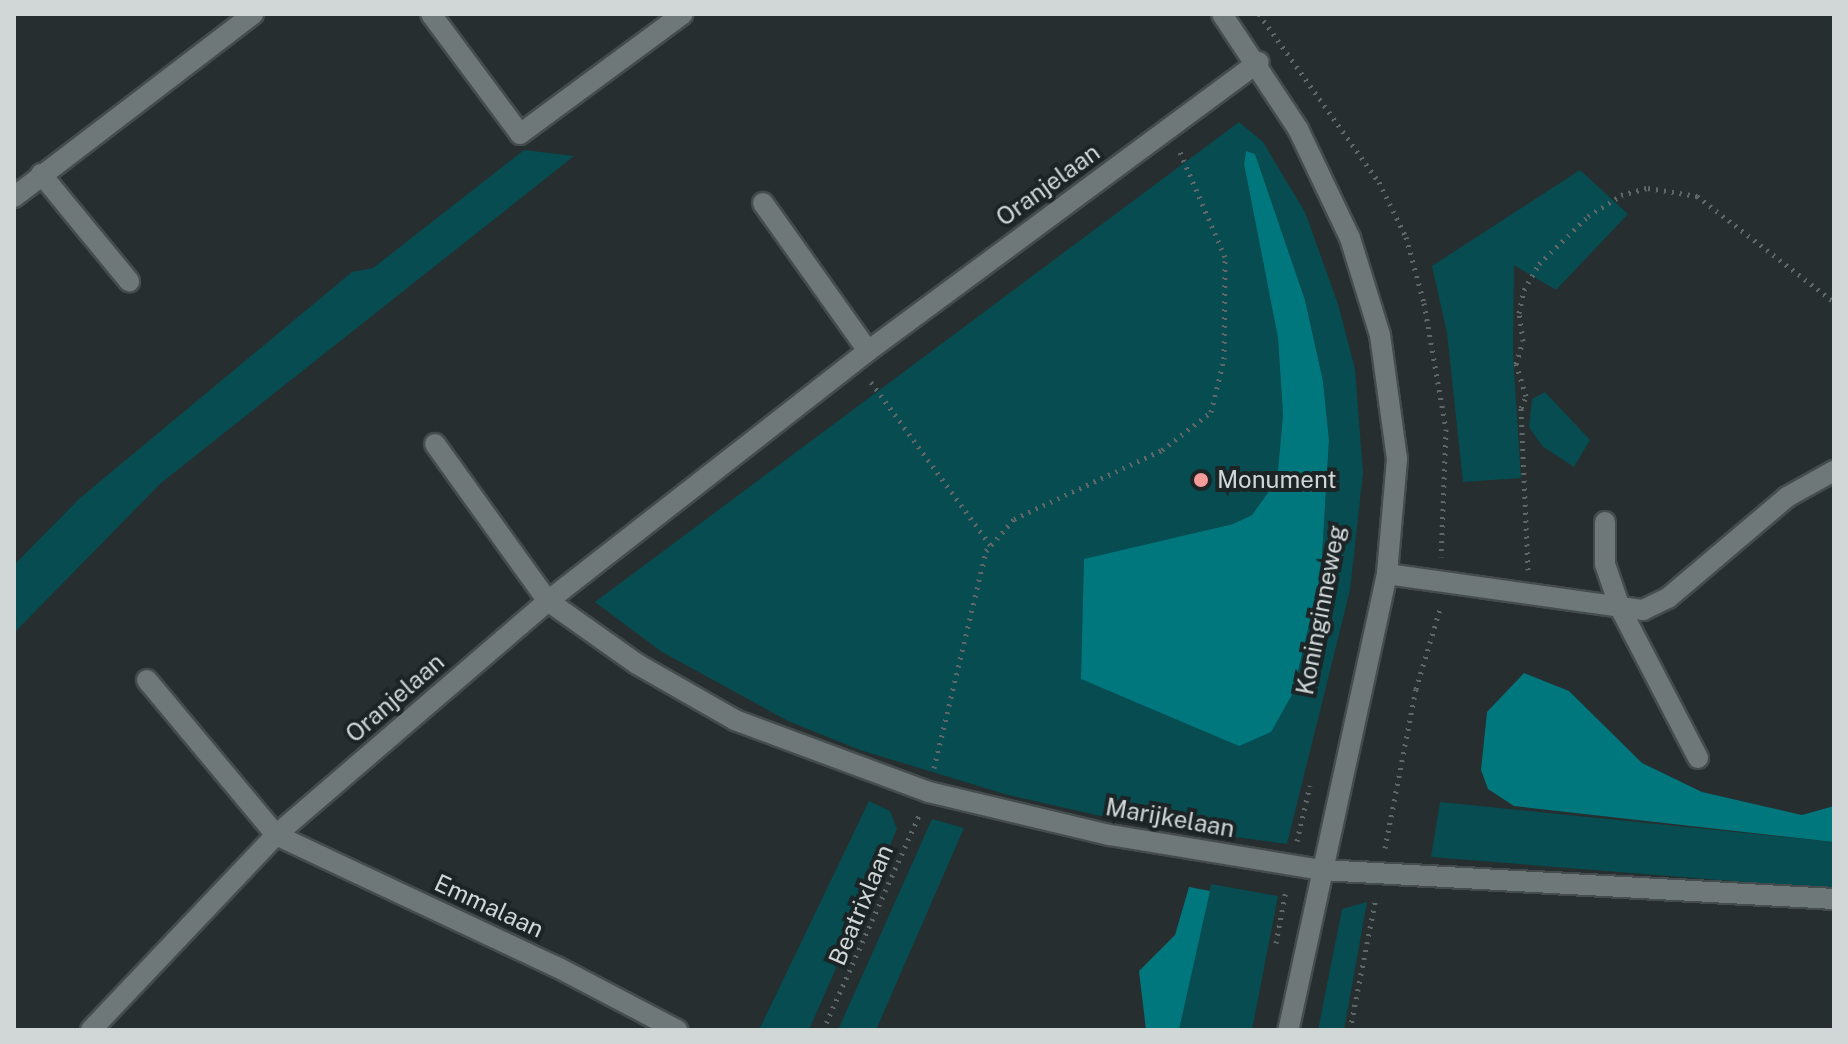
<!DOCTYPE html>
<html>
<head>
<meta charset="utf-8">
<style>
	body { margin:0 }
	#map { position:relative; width:1848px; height:1044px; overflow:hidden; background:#262e2f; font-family:"Public Sans",sans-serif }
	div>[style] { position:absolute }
	.green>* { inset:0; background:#064c50 }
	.water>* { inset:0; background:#00767d }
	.path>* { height:5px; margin-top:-2.5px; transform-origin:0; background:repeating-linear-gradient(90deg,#606768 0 2px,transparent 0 8px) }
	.roads { filter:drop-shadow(2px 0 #454c4d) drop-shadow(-2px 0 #454c4d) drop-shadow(0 2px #454c4d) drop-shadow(0 -2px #454c4d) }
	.minor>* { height:20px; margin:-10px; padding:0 10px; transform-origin:10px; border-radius:10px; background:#6f7879 }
	.dots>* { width:22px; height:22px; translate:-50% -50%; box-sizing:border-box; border:4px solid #1c2425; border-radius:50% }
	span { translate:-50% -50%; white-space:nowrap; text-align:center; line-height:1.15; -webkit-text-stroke:8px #1c2425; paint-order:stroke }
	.street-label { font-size:24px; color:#d1d6d7 }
	.poi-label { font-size:24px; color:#d1d6d7 }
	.left { translate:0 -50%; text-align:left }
	.frame { position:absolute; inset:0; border:16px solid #d1d6d7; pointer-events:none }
</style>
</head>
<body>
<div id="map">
	<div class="green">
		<div style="clip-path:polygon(evenodd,1239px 122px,1263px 142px,1305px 212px,1338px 304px,1355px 369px,1363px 473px,1350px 590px,1287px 844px,1127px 822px,1008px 795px,860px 750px,788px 721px,662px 652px,595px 602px,1239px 122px,1246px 151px,1255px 154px,1305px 300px,1323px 381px,1329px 440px,1321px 573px,1293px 693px,1084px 560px,1233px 524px,1252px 515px,1277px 480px,1283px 415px,1278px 338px,1244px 164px,1246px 151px)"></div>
		<div style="clip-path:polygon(524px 150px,574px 156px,161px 483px,14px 633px,14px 565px,80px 498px,352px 272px,373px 268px)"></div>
		<div style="clip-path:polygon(1580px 170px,1628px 214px,1556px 290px,1514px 265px,1513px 355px,1521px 478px,1463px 482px,1447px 333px,1432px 266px)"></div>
		<div style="clip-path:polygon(1545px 392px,1590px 440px,1574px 467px,1542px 446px,1529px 427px,1532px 399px)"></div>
		<div style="clip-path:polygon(869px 801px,890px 811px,897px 829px,809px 1030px,759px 1030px)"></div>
		<div style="clip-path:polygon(1440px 802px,1834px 842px,1834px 889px,1431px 857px)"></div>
		<div style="clip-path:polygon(932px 819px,964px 828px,876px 1030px,838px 1030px)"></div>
		<div style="clip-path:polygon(1211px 884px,1278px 896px,1252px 1030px,1179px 1030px)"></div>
		<div style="clip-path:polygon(1367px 902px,1344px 1030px,1318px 1030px,1342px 909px)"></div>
	</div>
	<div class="water">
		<div style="clip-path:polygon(1246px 151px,1255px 154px,1305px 300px,1323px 381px,1329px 440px,1321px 573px,1293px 693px,1271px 732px,1239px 746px,1081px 679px,1084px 559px,1233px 524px,1252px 515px,1277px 480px,1283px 415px,1278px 338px,1244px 164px)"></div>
		<div style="clip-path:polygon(1524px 673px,1569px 691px,1642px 763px,1702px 792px,1802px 815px,1834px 806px,1834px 842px,1514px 806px,1488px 789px,1481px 770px,1487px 712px)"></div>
		<div style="clip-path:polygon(1189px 887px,1210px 891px,1179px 1030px,1146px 1030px,1139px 971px,1175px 935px)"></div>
	</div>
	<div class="path">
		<div style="left:1259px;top:14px;width:206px;rotate:54.5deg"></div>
		<div style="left:1379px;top:182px;width:61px;rotate:63.9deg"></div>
		<div style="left:1406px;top:237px;width:68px;rotate:74.7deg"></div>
		<div style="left:1424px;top:303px;width:128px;rotate:80.1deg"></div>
		<div style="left:1446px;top:429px;width:128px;rotate:92.2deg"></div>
		<div style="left:871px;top:382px;width:203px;rotate:53.8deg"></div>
		<div style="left:1528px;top:570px;width:162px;rotate:-92.5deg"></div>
		<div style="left:1521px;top:408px;width:13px;rotate:-67deg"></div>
		<div style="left:1526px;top:396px;width:34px;rotate:-107deg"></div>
		<div style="left:1516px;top:364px;width:24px;rotate:-73deg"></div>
		<div style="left:1523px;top:341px;width:28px;rotate:-98deg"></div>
		<div style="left:1519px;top:313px;width:24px;rotate:-78deg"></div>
		<div style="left:1524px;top:290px;width:30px;rotate:-60deg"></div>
		<div style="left:1539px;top:264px;width:69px;rotate:-44.4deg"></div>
		<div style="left:1588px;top:216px;width:39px;rotate:-32deg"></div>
		<div style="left:1621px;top:195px;width:28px;rotate:-15deg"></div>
		<div style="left:1648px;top:188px;width:50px;rotate:9.3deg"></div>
		<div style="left:1697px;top:196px;width:173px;rotate:37.7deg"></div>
		<div style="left:934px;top:768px;width:223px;rotate:-76.5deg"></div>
		<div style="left:986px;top:551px;width:43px;rotate:-48.8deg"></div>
		<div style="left:1014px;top:519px;width:163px;rotate:-25deg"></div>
		<div style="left:1162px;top:450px;width:62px;rotate:-37.8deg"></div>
		<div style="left:1211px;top:412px;width:55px;rotate:-76.2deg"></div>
		<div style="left:1224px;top:359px;width:102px;rotate:-89.4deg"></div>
		<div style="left:1225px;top:257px;width:114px;rotate:-113.2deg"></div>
		<div style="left:1297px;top:841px;width:57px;rotate:-76.9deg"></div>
		<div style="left:1385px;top:848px;width:162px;rotate:-79deg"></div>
		<div style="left:1416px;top:689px;width:84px;rotate:-73.3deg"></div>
		<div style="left:1276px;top:943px;width:54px;rotate:-79.3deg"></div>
		<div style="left:823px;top:1030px;width:235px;rotate:-65.9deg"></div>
		<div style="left:1350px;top:1030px;width:135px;rotate:-78.9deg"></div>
	</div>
	<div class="roads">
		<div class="minor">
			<div style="left:431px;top:14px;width:149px;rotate:53.4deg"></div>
			<div style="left:520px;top:134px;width:202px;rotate:-36.4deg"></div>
			<div style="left:1222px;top:14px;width:138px;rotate:56.5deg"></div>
			<div style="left:1298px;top:129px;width:121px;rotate:64.5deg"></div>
			<div style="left:1350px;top:238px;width:102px;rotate:72.8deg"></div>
			<div style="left:1380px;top:335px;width:125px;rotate:82.2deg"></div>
			<div style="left:1397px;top:459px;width:115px;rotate:95deg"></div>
			<div style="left:1387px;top:574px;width:467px;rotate:102.2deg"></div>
			<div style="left:41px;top:174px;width:139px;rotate:50.6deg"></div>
			<div style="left:14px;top:197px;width:301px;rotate:-37.4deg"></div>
			<div style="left:763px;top:203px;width:181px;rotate:54.6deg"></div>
			<div style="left:435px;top:444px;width:193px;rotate:54.3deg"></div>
			<div style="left:548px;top:601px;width:109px;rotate:35.3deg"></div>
			<div style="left:637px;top:664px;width:113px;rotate:29.7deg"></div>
			<div style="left:735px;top:720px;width:207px;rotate:20.4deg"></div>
			<div style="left:929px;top:792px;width:186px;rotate:13.4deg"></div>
			<div style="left:1110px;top:835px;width:215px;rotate:9.4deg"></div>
			<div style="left:1322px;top:870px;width:513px;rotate:3.24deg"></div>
			<div style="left:1605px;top:522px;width:42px;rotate:90deg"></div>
			<div style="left:1605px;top:564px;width:46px;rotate:71.2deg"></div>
			<div style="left:1620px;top:608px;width:169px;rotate:62.5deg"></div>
			<div style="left:1387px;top:574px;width:259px;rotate:8deg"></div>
			<div style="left:1643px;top:610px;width:28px;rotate:-26deg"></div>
			<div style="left:1668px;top:598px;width:156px;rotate:-40.3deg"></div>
			<div style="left:1787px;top:497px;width:54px;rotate:-29deg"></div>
			<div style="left:147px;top:680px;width:202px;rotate:50.2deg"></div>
			<div style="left:276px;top:835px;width:310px;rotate:25.2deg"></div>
			<div style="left:557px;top:967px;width:136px;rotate:27.7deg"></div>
			<div style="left:91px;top:1030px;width:269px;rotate:-46.5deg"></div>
			<div style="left:276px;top:835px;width:359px;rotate:-40.7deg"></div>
			<div style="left:548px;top:601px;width:406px;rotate:-38deg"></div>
			<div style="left:868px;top:351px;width:486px;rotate:-36.5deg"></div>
		</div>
	</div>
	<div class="dots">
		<div style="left:1201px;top:480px;background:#f59b99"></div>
	</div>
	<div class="street-label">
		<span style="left:1048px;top:185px;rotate:-36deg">Oranjelaan</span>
		<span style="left:1321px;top:610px;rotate:-79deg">Koninginneweg</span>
		<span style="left:395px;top:698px;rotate:-41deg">Oranjelaan</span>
		<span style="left:1170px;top:818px;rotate:10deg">Marijkelaan</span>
		<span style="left:861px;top:905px;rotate:-67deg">Beatrixlaan</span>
		<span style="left:489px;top:906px;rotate:25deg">Emmalaan</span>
	</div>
	<div class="poi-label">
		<span class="left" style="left:1217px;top:480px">Monument</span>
	</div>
	<div class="frame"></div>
</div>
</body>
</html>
